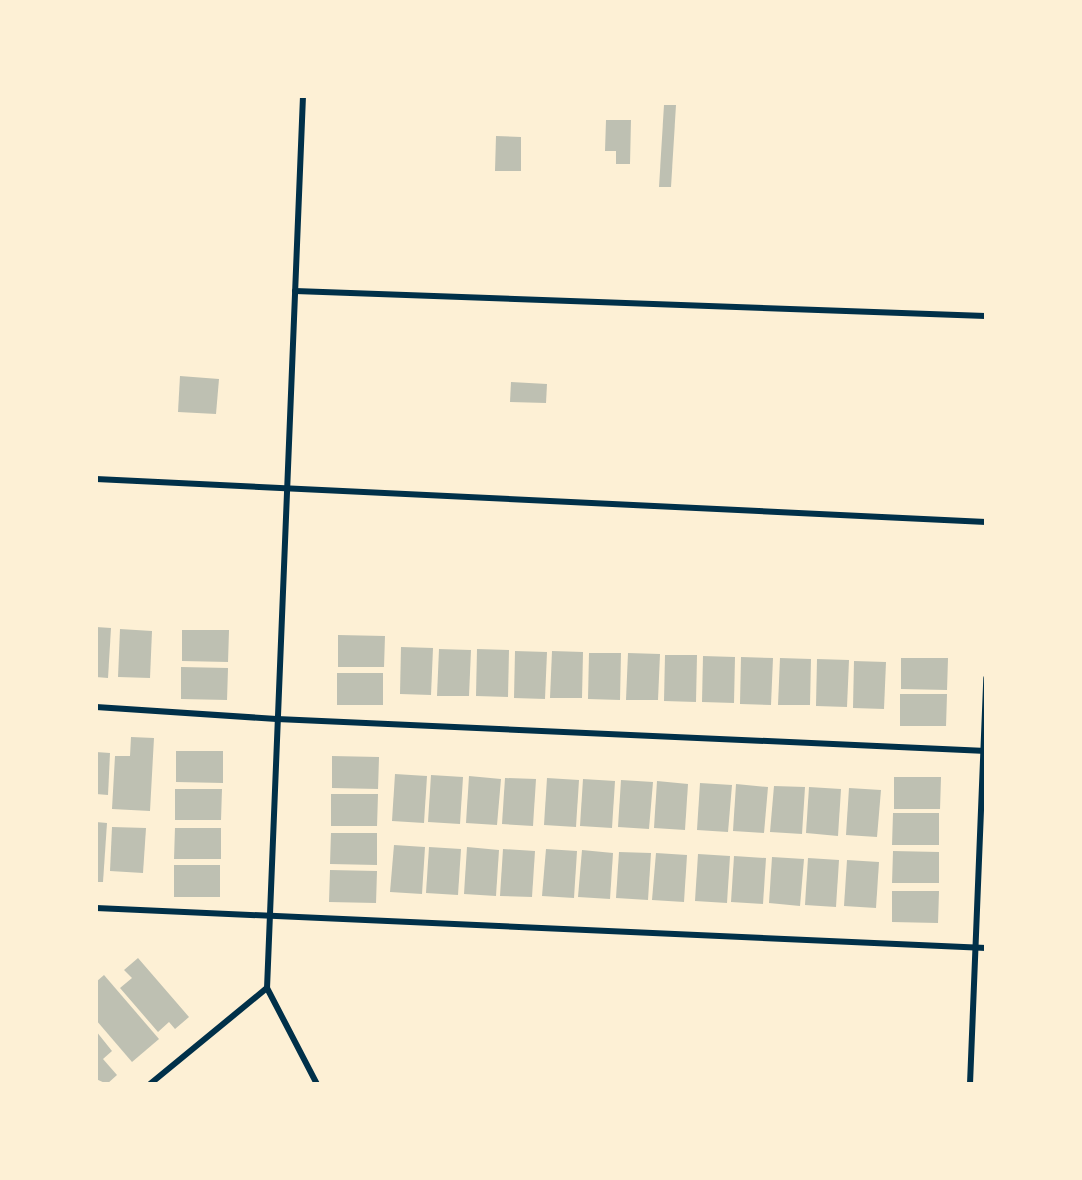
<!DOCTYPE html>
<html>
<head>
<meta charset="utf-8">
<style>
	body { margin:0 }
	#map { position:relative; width:1082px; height:1180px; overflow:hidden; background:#fdf0d5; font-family:Cabin,sans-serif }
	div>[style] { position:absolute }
	.building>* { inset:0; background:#bec0b2 }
	.minor>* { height:6px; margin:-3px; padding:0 3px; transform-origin:3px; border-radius:3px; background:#003049 }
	span { translate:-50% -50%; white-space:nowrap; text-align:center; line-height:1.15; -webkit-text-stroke:4.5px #fdf0d5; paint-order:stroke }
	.frame { position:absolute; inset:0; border:98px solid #fdf0d5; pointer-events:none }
</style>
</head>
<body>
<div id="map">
	<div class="building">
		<div style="clip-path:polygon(664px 105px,676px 105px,671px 187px,659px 187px)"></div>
		<div style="clip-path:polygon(606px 120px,631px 120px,630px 164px,616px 164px,616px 151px,605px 151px)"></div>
		<div style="clip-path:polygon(496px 136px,521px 137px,521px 171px,495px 171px)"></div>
		<div style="clip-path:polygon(180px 376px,219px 379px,216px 414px,178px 412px)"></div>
		<div style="clip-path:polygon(511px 382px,547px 384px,546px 403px,510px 402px)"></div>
		<div style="clip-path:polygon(96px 627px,111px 628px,108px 678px,96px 677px)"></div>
		<div style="clip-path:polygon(120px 629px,152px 631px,150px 678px,118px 677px)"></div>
		<div style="clip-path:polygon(182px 630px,229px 630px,228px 662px,182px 661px)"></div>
		<div style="clip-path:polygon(338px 635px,385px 636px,384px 667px,338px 667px)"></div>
		<div style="clip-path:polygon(401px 647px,433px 648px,431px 695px,400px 694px)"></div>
		<div style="clip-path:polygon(439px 649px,471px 650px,469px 696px,437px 696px)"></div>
		<div style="clip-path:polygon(477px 649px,509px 650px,508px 697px,476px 696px)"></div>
		<div style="clip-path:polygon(515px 651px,547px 652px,545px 699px,514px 698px)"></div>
		<div style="clip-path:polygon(552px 651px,583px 652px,582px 698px,550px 698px)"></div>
		<div style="clip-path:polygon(589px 653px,621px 653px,620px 700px,588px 699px)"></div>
		<div style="clip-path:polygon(628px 653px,660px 654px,658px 700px,626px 700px)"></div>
		<div style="clip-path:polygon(665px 655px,697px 655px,696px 702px,664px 701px)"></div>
		<div style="clip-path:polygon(703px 656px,735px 657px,734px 703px,702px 702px)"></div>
		<div style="clip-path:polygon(741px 657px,773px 658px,771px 705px,740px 704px)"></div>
		<div style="clip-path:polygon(780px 658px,811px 659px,810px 705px,778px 705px)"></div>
		<div style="clip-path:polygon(901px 658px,948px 658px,947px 690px,901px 689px)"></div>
		<div style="clip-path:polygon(817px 659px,849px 660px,847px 707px,816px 706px)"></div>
		<div style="clip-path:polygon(854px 661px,886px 662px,884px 709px,853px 708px)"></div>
		<div style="clip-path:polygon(181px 667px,228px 668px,227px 700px,181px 699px)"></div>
		<div style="clip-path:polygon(337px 673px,383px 673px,383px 705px,337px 705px)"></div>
		<div style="clip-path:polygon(900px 694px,947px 694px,946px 726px,900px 726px)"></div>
		<div style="clip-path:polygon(131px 737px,154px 738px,150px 811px,112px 809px,115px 756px,130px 756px)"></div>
		<div style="clip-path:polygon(176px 751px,223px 751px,223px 783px,176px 782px)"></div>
		<div style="clip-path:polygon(96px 752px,110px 753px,108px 795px,96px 794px)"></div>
		<div style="clip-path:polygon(332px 756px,379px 757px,378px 789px,332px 788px)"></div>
		<div style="clip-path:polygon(395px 774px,427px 776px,424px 823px,392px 821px)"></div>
		<div style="clip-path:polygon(431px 775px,463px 777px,460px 824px,428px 822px)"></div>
		<div style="clip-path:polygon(469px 776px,501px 779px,497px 825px,466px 823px)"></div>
		<div style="clip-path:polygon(894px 777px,941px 777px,940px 809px,894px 809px)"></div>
		<div style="clip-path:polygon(505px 778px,536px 779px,533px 826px,502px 824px)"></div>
		<div style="clip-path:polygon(547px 778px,579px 780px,576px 827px,544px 825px)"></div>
		<div style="clip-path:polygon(583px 779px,615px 781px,612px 828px,580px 826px)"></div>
		<div style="clip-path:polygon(621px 780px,653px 782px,649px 829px,618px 827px)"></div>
		<div style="clip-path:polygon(657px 781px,688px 784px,685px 830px,654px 828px)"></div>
		<div style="clip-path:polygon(700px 783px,732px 785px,728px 832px,697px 830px)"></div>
		<div style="clip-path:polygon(736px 784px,768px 787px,764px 833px,733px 831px)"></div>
		<div style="clip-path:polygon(774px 786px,805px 787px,802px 834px,770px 832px)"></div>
		<div style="clip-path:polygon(809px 787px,841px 789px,838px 836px,806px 833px)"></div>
		<div style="clip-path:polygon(849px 788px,881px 790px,877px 837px,846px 835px)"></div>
		<div style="clip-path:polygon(175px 789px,222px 789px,221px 820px,175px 820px)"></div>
		<div style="clip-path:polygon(331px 794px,378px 794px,377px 826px,331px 826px)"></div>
		<div style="clip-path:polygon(893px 813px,939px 813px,939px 845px,892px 845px)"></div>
		<div style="clip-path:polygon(96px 822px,107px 823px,103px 882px,96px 882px)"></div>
		<div style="clip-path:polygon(112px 827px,146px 828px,143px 873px,110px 871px)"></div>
		<div style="clip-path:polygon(175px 828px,221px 828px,221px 859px,174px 859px)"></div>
		<div style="clip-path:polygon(331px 833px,377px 833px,377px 865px,330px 864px)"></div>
		<div style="clip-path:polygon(394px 845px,425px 847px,422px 894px,390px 892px)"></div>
		<div style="clip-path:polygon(429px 847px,461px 849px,458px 895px,426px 893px)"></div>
		<div style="clip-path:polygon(467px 847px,499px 850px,496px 896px,464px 894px)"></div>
		<div style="clip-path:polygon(503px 849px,535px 851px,532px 897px,500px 896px)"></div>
		<div style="clip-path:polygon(546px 849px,577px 851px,574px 898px,542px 896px)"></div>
		<div style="clip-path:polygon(582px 850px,613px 853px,610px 899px,578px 897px)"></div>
		<div style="clip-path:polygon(893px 851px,939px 852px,939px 883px,892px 883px)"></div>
		<div style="clip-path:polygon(619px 852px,651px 853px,648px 900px,616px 898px)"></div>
		<div style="clip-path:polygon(656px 853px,687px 855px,684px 902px,652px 900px)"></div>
		<div style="clip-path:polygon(698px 854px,730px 856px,727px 903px,695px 901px)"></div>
		<div style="clip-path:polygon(734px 856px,766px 858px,763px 904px,731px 902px)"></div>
		<div style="clip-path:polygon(772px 857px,804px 859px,800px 906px,769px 903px)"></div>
		<div style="clip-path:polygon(808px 858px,839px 860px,836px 907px,805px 905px)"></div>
		<div style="clip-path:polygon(847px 860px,879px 862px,876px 908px,844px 906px)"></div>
		<div style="clip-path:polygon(174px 865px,220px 865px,220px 897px,174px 897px)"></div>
		<div style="clip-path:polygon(330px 870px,377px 871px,376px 903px,329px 902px)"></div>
		<div style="clip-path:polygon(892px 891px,939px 891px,938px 923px,892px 922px)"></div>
		<div style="clip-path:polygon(138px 958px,189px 1017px,175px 1029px,169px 1022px,158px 1032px,120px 988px,132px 978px,124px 970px)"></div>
		<div style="clip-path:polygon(104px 975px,159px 1039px,132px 1062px,96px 1020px,96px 982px)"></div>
		<div style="clip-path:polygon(96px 1031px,112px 1051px,103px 1059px,117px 1075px,107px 1084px,96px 1079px)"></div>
	</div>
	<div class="minor">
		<div style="left:303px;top:96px;width:893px;rotate:92.31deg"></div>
		<div style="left:267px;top:988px;width:108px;rotate:62.5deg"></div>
		<div style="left:295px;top:291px;width:691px;rotate:2.07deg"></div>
		<div style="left:96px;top:479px;width:891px;rotate:2.77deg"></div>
		<div style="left:96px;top:707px;width:181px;rotate:3.8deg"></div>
		<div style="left:277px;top:719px;width:710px;rotate:2.58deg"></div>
		<div style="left:96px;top:908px;width:891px;rotate:2.57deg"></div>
		<div style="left:150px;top:1084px;width:151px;rotate:-39.4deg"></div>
		<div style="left:970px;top:1084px;width:406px;rotate:-87.7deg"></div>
	</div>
	<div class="frame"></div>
</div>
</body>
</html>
